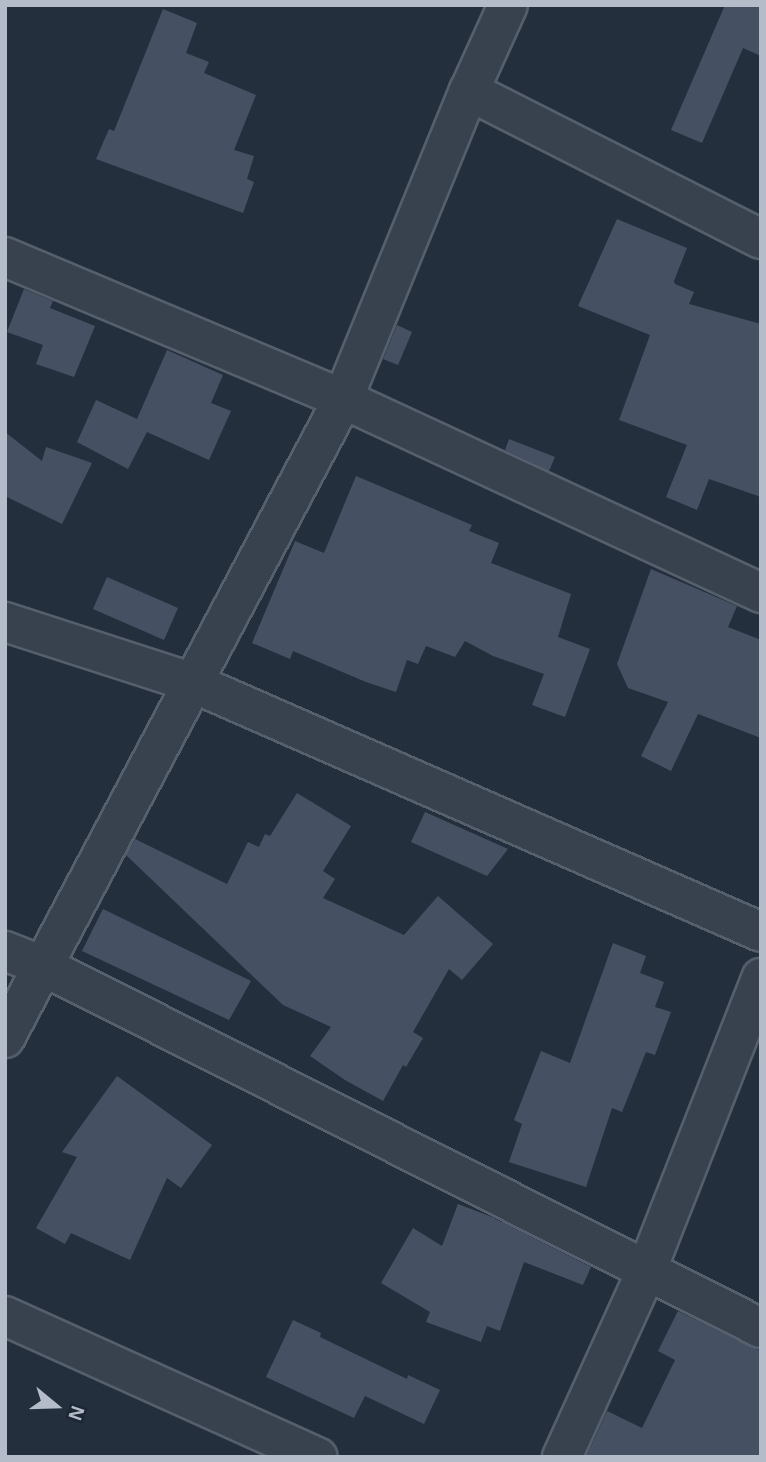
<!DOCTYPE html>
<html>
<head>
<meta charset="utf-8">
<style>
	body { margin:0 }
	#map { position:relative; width:766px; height:1462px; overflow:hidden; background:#242f3e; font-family:Arial,sans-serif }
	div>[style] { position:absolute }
	.building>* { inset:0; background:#455162 }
	.roads { filter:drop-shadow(2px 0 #565f6c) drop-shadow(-2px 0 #565f6c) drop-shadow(0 2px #565f6c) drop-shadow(0 -2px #565f6c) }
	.street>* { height:38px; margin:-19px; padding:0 19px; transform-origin:19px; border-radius:19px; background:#38414e }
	span { translate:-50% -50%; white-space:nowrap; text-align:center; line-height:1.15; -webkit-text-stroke:5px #1d2633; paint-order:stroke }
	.frame { position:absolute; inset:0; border:7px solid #b4bcc9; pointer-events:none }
	.north { position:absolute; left:21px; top:1371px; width:70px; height:70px; -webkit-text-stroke:5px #1d2633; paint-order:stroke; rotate:109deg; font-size:19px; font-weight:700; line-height:28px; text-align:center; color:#b4bcc9 }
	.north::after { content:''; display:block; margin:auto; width:24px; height:32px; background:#b4bcc9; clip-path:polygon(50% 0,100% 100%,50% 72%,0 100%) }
</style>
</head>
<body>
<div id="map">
	<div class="building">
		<div style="clip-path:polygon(725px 5px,761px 5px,761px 56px,743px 48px,702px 143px,671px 130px)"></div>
		<div style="clip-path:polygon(163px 9px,197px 23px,186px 53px,209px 62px,204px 73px,256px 95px,234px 150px,254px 156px,247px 179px,254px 182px,243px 213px,96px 159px,109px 129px,114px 131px)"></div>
		<div style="clip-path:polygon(617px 219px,687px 248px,674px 281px,675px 284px,694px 292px,689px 304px,761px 324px,761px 497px,709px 479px,697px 510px,666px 497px,687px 445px,619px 420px,650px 335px,578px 306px)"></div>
		<div style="clip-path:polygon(24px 289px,53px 301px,50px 308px,95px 326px,74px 377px,36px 364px,43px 345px,7px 332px)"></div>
		<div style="clip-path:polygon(397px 325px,412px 332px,398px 365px,383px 359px)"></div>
		<div style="clip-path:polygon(167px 350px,223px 375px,211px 403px,231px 411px,209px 460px,147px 432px,128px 469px,77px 442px,96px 400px,137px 419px)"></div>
		<div style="clip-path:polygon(5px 432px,42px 461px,46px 447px,92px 463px,62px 524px,5px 496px)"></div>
		<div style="clip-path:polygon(509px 439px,555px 457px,549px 471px,505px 450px)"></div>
		<div style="clip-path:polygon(356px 476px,472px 525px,469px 531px,499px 543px,491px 563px,571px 594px,558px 637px,590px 649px,565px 717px,532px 705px,544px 674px,493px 656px,465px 641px,455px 657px,426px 646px,418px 664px,407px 660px,396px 692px,366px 682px,293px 651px,290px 659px,252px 643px,295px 541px,324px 553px)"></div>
		<div style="clip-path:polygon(651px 569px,737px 606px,728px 627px,761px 640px,761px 738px,698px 714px,671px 771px,641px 756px,668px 702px,628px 688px,617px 664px)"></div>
		<div style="clip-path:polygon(107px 577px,178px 608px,164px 640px,93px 609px)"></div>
		<div style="clip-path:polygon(297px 793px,351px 826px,323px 871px,335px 879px,323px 898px,404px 935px,438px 896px,493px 944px,462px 980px,449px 969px,413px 1032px,423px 1038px,406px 1067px,403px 1065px,383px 1101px,345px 1080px,310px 1056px,331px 1027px,283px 1005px,126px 855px,135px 839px,227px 884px,248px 842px,259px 847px,265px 834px,270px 836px)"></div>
		<div style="clip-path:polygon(425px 812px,508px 849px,487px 876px,411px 842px)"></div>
		<div style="clip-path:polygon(103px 909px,251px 981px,229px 1020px,82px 951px)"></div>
		<div style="clip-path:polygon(613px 943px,646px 956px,640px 973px,664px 982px,655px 1007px,671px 1012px,655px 1055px,646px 1052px,622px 1112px,612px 1108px,586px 1187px,509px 1162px,522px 1124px,514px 1120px,541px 1051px,570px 1063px)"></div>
		<div style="clip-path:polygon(117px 1076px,212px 1145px,181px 1188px,167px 1178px,130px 1260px,71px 1233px,65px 1244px,36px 1228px,77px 1157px,62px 1152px)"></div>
		<div style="clip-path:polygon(458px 1204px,492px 1217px,591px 1267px,583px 1285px,524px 1262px,500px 1331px,487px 1326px,481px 1342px,426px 1322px,430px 1312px,381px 1283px,413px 1228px,442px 1246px)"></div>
		<div style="clip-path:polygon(678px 1311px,761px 1351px,761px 1457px,586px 1457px,607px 1411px,642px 1428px,675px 1360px,658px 1351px)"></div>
		<div style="clip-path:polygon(293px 1320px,321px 1333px,320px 1337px,407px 1379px,408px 1375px,440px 1390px,424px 1424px,365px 1396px,354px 1418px,266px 1377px)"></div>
	</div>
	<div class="roads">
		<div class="street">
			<div style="left:469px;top:91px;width:327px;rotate:26.9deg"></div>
			<div style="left:5px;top:257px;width:367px;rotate:22.8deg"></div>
			<div style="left:343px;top:399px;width:461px;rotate:24.9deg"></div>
			<div style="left:5px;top:622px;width:195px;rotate:17.9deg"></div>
			<div style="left:191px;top:682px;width:622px;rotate:23.68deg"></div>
			<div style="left:5px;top:951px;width:41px;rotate:21.5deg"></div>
			<div style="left:43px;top:966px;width:804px;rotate:26.76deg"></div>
			<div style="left:5px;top:1038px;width:723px;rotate:-62.12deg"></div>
			<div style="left:343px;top:399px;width:333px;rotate:-67.8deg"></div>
			<div style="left:469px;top:91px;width:94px;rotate:-65.6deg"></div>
			<div style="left:5px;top:1316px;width:343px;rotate:24.3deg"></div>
			<div style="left:562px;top:1457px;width:203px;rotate:-65.6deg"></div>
			<div style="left:646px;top:1272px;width:316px;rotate:-68.6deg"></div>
		</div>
	</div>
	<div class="frame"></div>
	<div class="north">N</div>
</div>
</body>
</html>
